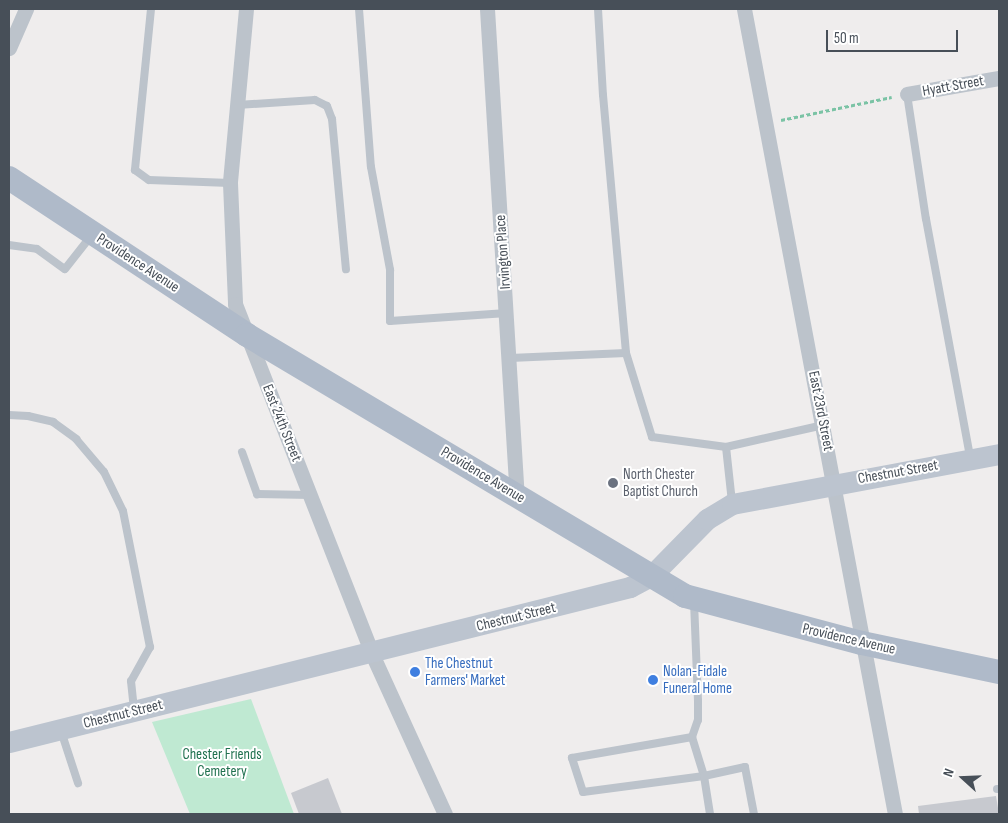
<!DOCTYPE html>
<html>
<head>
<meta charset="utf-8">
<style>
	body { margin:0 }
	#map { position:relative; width:1008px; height:823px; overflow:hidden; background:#efeded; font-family:"Sofia Sans Condensed",sans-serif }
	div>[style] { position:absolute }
	.green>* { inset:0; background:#bfe9d2 }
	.building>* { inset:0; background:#c7c9cf }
	.path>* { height:3px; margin-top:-1.5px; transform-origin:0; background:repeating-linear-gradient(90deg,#7bc3a5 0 4px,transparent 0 6.5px) }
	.lane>* { height:8px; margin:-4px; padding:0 4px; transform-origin:4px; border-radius:4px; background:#bcc3cb }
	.street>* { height:15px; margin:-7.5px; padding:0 7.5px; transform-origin:7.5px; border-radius:7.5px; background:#bcc3cb }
	.secondary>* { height:21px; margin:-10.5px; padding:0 10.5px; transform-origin:10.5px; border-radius:10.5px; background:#bcc4cf }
	.primary>* { height:24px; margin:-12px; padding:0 12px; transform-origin:12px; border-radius:12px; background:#afbac9 }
	.dots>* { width:14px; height:14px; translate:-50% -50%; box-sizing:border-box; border:2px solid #fff; border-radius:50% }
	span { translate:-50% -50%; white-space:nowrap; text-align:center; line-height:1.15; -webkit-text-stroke:4px #fff; paint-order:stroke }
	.street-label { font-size:15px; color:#474f58 }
	.worship-label { font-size:15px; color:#5b616d }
	.left { translate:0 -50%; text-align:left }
	.shop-label { font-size:15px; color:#366cbe }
	.park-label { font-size:15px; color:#20714f }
	.frame { position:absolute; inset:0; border:10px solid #474f58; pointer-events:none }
	.north { position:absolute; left:938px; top:753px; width:50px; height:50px; -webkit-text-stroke:4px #fff; paint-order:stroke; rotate:290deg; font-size:14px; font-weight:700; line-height:20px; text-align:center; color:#474f58 }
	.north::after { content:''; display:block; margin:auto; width:18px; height:22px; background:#474f58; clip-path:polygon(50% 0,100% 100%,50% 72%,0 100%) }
	.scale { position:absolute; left:826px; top:30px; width:132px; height:22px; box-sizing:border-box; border:2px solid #474f58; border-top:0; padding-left:6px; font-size:15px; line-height:18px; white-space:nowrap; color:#474f58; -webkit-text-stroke:4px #fff; paint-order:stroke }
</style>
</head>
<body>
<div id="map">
	<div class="green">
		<div style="clip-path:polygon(251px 699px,294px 814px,190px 814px,152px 722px)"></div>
	</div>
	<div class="building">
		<div style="clip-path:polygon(328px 778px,342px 814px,299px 814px,291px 793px)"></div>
		<div style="clip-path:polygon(996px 796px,999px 814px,919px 814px,918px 806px)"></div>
	</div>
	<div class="path">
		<div style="left:781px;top:120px;width:113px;rotate:-11.7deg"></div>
	</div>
	<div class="lane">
		<div style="left:151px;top:9px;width:162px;rotate:95.7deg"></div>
		<div style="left:135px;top:170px;width:17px;rotate:36deg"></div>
		<div style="left:149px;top:180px;width:81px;rotate:2.1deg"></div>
		<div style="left:359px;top:9px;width:158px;rotate:85.7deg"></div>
		<div style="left:371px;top:167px;width:105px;rotate:79.5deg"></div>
		<div style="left:390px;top:270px;width:51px;rotate:90deg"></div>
		<div style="left:390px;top:321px;width:117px;rotate:-3.9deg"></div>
		<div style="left:598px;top:9px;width:86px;rotate:86.7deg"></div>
		<div style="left:603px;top:95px;width:259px;rotate:84.9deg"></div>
		<div style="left:907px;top:94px;width:126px;rotate:81.4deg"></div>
		<div style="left:926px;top:219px;width:242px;rotate:79.5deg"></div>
		<div style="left:237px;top:105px;width:78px;rotate:-3.7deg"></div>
		<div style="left:315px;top:100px;width:13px;rotate:27deg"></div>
		<div style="left:327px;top:106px;width:14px;rotate:69deg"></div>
		<div style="left:332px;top:119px;width:151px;rotate:84.7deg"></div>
		<div style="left:9px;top:245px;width:28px;rotate:8deg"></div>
		<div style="left:37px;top:249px;width:34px;rotate:36deg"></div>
		<div style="left:65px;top:269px;width:42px;rotate:-51.8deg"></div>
		<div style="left:510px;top:358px;width:116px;rotate:-2.5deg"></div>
		<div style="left:626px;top:353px;width:88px;rotate:72.8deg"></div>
		<div style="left:652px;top:437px;width:75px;rotate:7.7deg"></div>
		<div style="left:726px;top:447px;width:100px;rotate:-12.7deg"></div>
		<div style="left:9px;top:415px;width:19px;rotate:3deg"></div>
		<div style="left:28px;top:416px;width:26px;rotate:13deg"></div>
		<div style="left:53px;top:422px;width:29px;rotate:36deg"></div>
		<div style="left:76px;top:439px;width:43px;rotate:49.7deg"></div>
		<div style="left:104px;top:472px;width:43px;rotate:64deg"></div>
		<div style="left:123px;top:511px;width:139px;rotate:78.8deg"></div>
		<div style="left:150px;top:647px;width:39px;rotate:119deg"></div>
		<div style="left:131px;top:681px;width:28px;rotate:84deg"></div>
		<div style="left:726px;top:447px;width:55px;rotate:83.8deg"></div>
		<div style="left:242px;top:452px;width:45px;rotate:70.3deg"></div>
		<div style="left:257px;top:494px;width:54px;rotate:1.1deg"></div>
		<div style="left:61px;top:731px;width:55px;rotate:71.9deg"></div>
		<div style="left:692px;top:737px;width:41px;rotate:72.9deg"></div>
		<div style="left:704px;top:776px;width:122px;rotate:172.5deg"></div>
		<div style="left:583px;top:792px;width:36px;rotate:-108deg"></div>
		<div style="left:572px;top:758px;width:122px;rotate:-9.9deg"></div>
		<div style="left:692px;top:737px;width:18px;rotate:-71deg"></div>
		<div style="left:698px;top:720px;width:19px;rotate:-90deg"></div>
		<div style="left:698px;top:701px;width:99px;rotate:-92.3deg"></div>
		<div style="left:997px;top:789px;width:2px"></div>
		<div style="left:710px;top:814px;width:38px;rotate:-99deg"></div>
		<div style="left:704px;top:776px;width:42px;rotate:-12.4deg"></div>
		<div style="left:745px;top:767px;width:48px;rotate:79.2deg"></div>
	</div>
	<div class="street">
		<div style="left:246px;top:9px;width:175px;rotate:95.3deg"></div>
		<div style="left:230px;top:183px;width:121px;rotate:87.6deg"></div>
		<div style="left:235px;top:304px;width:376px;rotate:68.6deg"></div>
		<div style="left:372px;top:654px;width:176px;rotate:65.5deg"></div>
		<div style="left:487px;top:9px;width:488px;rotate:86.5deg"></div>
		<div style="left:744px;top:9px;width:819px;rotate:79.38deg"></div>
		<div style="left:9px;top:48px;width:43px;rotate:-66.4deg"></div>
		<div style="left:907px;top:94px;width:93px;rotate:-9.9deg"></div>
	</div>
	<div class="secondary">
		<div style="left:9px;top:742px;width:640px;rotate:-14.01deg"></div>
		<div style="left:630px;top:587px;width:24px;rotate:-28deg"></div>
		<div style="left:651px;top:576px;width:80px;rotate:-45.5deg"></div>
		<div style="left:707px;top:519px;width:29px;rotate:-31deg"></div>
		<div style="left:732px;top:504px;width:272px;rotate:-10.6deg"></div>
	</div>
	<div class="primary">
		<div style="left:9px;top:178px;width:285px;rotate:33.4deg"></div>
		<div style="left:247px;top:335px;width:510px;rotate:30.79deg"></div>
		<div style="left:685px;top:596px;width:183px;rotate:14.9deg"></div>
		<div style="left:862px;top:643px;width:140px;rotate:12deg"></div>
	</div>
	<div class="dots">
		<div style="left:613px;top:483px;background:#6b7280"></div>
		<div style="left:415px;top:672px;background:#3f7fe0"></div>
		<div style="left:653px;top:680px;background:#3f7fe0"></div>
	</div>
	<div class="street-label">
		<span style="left:953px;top:86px;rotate:-10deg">Hyatt Street</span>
		<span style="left:503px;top:252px;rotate:-94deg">Irvington Place</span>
		<span style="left:138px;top:263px;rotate:33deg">Providence Avenue</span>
		<span style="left:821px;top:411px;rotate:79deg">East 23rd Street</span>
		<span style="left:282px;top:423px;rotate:68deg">East 24th Street</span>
		<span style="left:898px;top:472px;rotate:-10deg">Chestnut Street</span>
		<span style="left:483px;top:475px;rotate:31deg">Providence Avenue</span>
		<span style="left:516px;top:617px;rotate:-14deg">Chestnut Street</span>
		<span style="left:849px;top:639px;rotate:13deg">Providence Avenue</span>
		<span style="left:123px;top:714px;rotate:-14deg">Chestnut Street</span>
	</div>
	<div class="worship-label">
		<span class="left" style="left:623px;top:483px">North Chester<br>Baptist Church</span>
	</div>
	<div class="shop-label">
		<span class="left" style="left:425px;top:672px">The Chestnut<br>Farmers' Market</span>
		<span class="left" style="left:663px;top:680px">Nolan-Fidale<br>Funeral Home</span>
	</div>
	<div class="park-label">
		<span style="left:222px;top:763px">Chester Friends<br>Cemetery</span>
	</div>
	<div class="frame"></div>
	<div class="north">N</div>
	<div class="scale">50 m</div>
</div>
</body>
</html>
